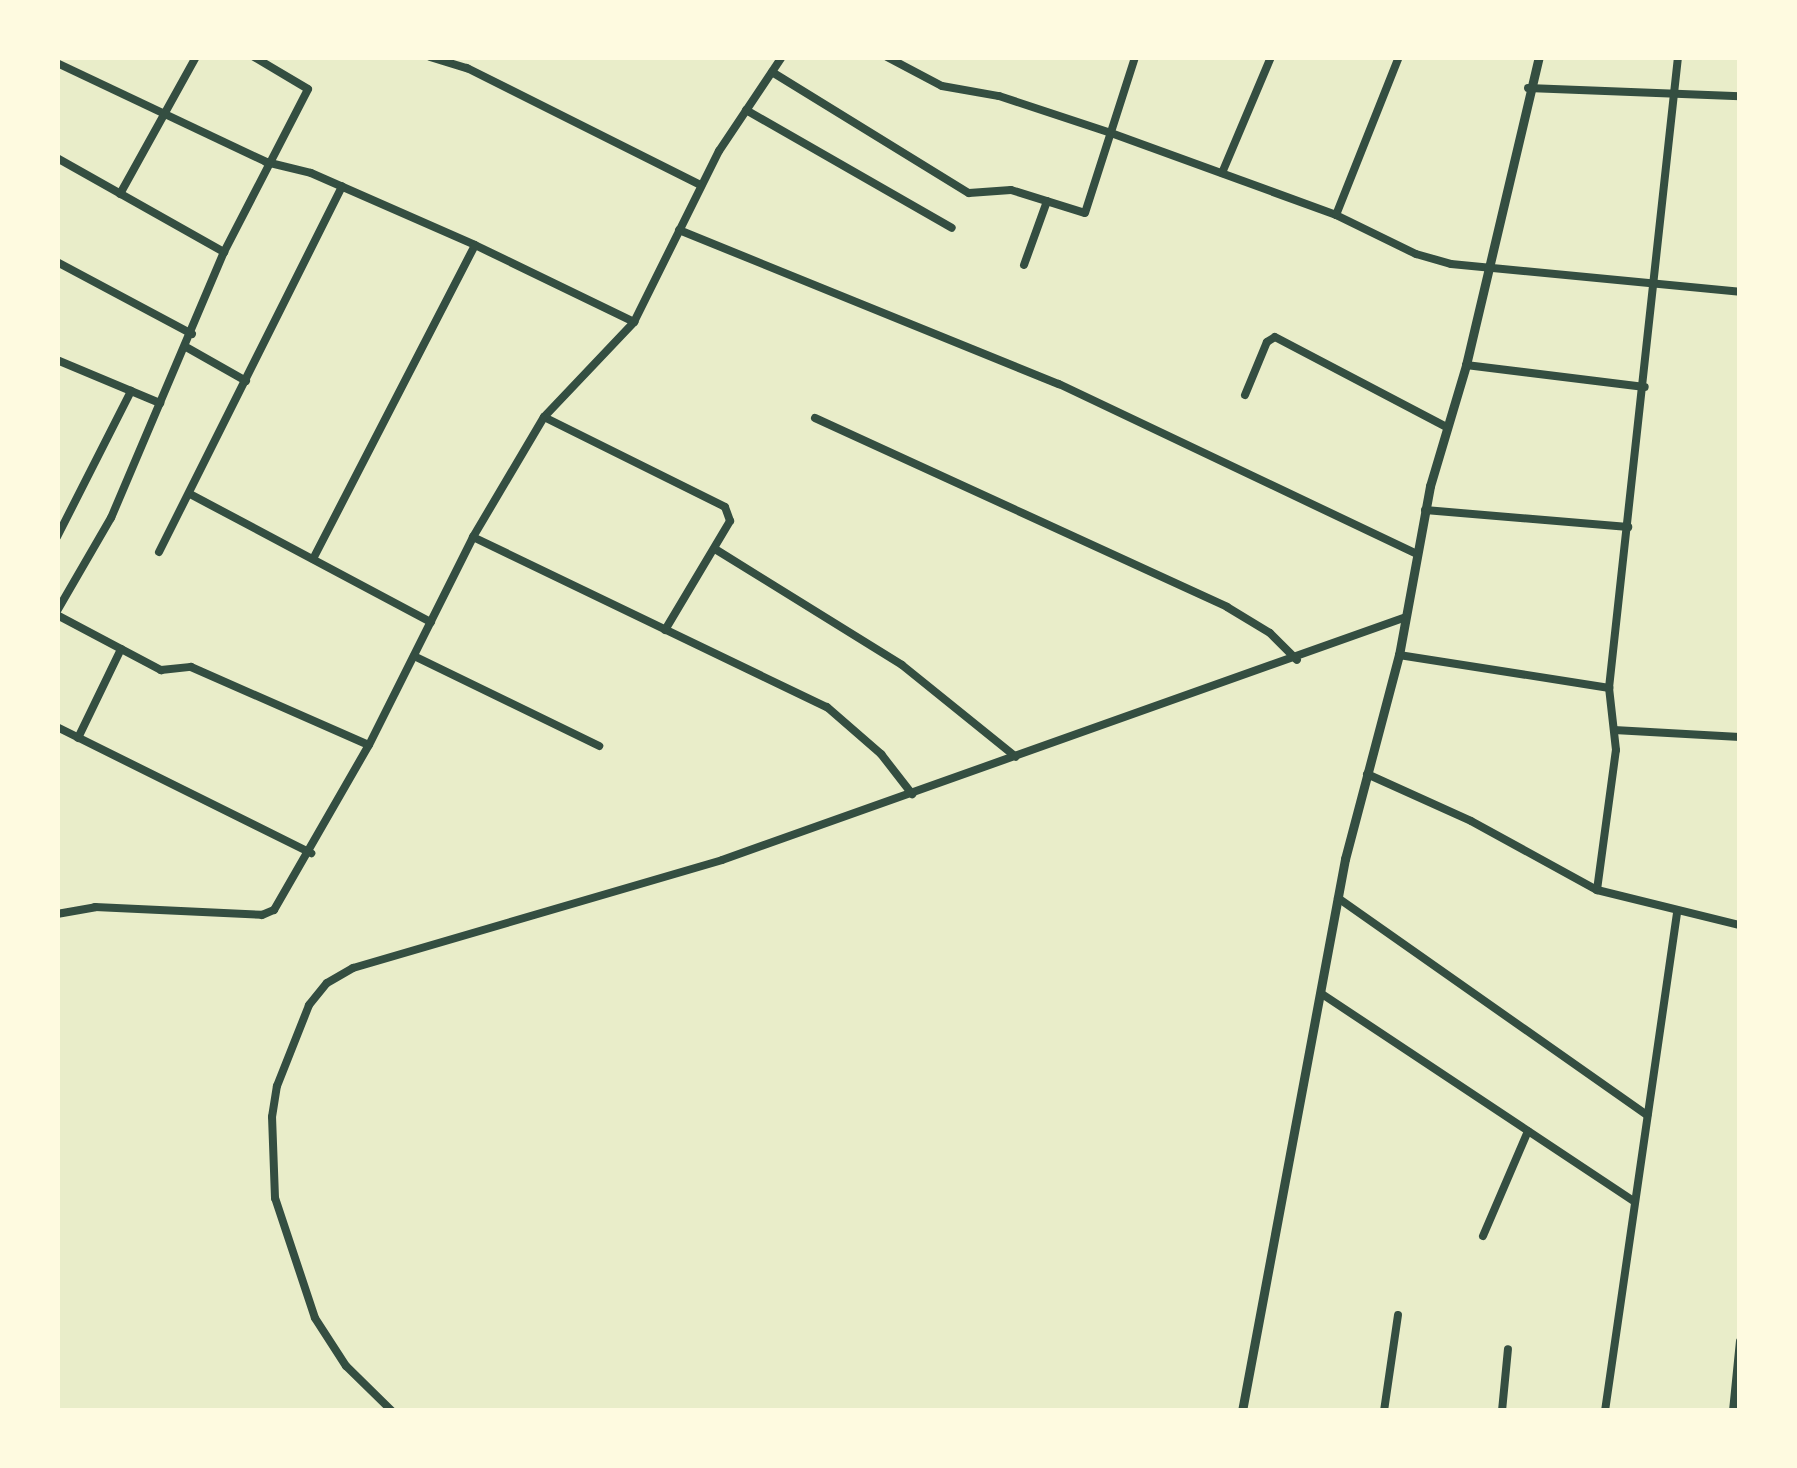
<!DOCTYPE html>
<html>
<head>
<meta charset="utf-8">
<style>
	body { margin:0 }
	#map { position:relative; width:1797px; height:1468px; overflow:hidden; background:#e9edc9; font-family:Quicksand,sans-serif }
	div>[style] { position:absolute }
	.minor>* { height:8px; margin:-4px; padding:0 4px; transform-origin:4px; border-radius:4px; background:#344e41 }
	.tertiary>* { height:9px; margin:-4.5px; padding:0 4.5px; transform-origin:4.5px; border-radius:4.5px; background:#344e41 }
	span { translate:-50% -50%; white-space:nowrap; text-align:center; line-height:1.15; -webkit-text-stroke:9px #fefae0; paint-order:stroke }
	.frame { position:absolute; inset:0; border:60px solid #fefae0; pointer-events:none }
</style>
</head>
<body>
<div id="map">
	<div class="minor">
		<div style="left:430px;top:57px;width:39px;rotate:17deg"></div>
		<div style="left:467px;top:68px;width:262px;rotate:26.6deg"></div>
		<div style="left:887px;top:57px;width:62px;rotate:27.8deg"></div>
		<div style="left:942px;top:86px;width:58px;rotate:10deg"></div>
		<div style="left:999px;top:96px;width:118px;rotate:18.3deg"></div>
		<div style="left:1111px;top:133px;width:239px;rotate:20deg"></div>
		<div style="left:1336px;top:215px;width:89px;rotate:26deg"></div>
		<div style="left:1416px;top:254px;width:36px;rotate:16deg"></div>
		<div style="left:1451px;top:264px;width:290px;rotate:5.5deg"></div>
		<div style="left:57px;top:63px;width:231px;rotate:25.3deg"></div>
		<div style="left:266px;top:162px;width:46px;rotate:13.7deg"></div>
		<div style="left:311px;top:173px;width:179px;rotate:23.7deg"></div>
		<div style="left:475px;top:245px;width:177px;rotate:25.8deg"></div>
		<div style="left:772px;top:72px;width:231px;rotate:31.6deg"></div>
		<div style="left:969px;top:193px;width:42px;rotate:-4.1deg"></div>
		<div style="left:1011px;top:190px;width:77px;rotate:17.3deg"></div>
		<div style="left:1085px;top:213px;width:164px;rotate:-72.2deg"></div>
		<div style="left:1528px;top:88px;width:212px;rotate:2.2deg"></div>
		<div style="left:746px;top:110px;width:237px;rotate:29.8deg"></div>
		<div style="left:57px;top:158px;width:192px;rotate:29.4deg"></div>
		<div style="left:1222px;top:173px;width:126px;rotate:-67.1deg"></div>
		<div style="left:120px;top:194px;width:157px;rotate:-61deg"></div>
		<div style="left:1336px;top:215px;width:170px;rotate:-68.3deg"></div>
		<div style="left:679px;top:230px;width:410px;rotate:22.1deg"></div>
		<div style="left:1059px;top:384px;width:396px;rotate:25.4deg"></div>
		<div style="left:57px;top:262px;width:153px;rotate:28.1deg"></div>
		<div style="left:1024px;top:265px;width:68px;rotate:-70.2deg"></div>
		<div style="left:186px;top:347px;width:69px;rotate:29.5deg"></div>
		<div style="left:57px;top:360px;width:112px;rotate:22.7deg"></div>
		<div style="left:1466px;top:365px;width:180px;rotate:7deg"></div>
		<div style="left:1245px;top:395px;width:57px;rotate:-67.5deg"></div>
		<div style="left:1267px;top:342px;width:9px;rotate:-32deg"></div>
		<div style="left:1275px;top:337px;width:195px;rotate:27.7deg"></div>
		<div style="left:544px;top:417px;width:202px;rotate:26.4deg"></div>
		<div style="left:725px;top:507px;width:15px;rotate:70deg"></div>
		<div style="left:730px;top:521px;width:127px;rotate:120.8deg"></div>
		<div style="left:815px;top:418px;width:453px;rotate:24.6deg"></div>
		<div style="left:1227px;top:607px;width:50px;rotate:31.2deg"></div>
		<div style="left:1270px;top:633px;width:38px;rotate:45deg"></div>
		<div style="left:190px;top:494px;width:273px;rotate:28deg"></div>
		<div style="left:1425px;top:510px;width:204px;rotate:4.8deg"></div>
		<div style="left:57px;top:537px;width:164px;rotate:-63.1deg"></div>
		<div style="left:473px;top:537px;width:393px;rotate:25.7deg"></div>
		<div style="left:827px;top:707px;width:72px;rotate:41deg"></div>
		<div style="left:881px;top:754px;width:51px;rotate:52.2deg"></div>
		<div style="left:715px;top:549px;width:220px;rotate:31.8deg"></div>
		<div style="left:902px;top:665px;width:146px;rotate:38.9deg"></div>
		<div style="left:159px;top:552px;width:409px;rotate:-63.4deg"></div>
		<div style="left:313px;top:559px;width:353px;rotate:-62.7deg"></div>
		<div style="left:57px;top:611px;width:108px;rotate:-59.9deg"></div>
		<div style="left:111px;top:518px;width:289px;rotate:-67deg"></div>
		<div style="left:224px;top:252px;width:183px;rotate:-62.7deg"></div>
		<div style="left:308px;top:89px;width:63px;rotate:-149.3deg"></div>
		<div style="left:57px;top:615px;width:118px;rotate:27.9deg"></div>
		<div style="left:161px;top:670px;width:30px;rotate:-6deg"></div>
		<div style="left:191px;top:667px;width:194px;rotate:23.7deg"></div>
		<div style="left:1399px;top:655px;width:213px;rotate:8.9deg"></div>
		<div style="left:414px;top:656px;width:206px;rotate:25.9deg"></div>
		<div style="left:57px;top:727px;width:284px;rotate:26.4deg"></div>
		<div style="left:1614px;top:730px;width:126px;rotate:3.2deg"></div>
		<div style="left:78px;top:738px;width:99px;rotate:-64.2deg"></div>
		<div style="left:1367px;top:774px;width:114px;rotate:24.3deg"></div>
		<div style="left:1471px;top:821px;width:144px;rotate:28.7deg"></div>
		<div style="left:1597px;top:890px;width:147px;rotate:13.8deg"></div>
		<div style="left:1597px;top:890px;width:141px;rotate:-82.3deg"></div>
		<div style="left:1616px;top:750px;width:62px;rotate:-96.4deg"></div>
		<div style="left:1609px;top:688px;width:635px;rotate:-83.76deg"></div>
		<div style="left:1338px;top:898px;width:378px;rotate:35.1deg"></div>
		<div style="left:57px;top:914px;width:39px;rotate:-10deg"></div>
		<div style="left:95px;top:907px;width:167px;rotate:2.7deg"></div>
		<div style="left:262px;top:915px;width:13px;rotate:-23deg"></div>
		<div style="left:274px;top:910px;width:190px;rotate:-60.1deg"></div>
		<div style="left:369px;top:745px;width:233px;rotate:-63.4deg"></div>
		<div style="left:473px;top:537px;width:139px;rotate:-59.4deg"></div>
		<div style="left:544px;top:417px;width:131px;rotate:-46.5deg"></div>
		<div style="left:634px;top:322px;width:191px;rotate:-63.6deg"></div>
		<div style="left:719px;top:151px;width:113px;rotate:-56.2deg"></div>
		<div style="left:1322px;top:994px;width:374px;rotate:33.6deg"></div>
		<div style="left:1483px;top:1236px;width:114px;rotate:-66.8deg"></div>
		<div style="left:392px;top:1411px;width:64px;rotate:-135.6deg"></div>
		<div style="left:346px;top:1366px;width:57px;rotate:-122.9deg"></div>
		<div style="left:315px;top:1318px;width:126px;rotate:-108.4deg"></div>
		<div style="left:275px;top:1198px;width:81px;rotate:-92.1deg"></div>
		<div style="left:272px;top:1117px;width:31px;rotate:-81deg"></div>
		<div style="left:277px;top:1086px;width:87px;rotate:-68.4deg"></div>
		<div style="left:309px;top:1005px;width:28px;rotate:-51deg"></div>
		<div style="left:327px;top:983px;width:30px;rotate:-30deg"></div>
		<div style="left:353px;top:968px;width:384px;rotate:-16.3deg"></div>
		<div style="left:722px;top:860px;width:726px;rotate:-19.56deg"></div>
		<div style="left:1384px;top:1411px;width:97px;rotate:-81.7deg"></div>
		<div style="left:1502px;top:1411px;width:62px;rotate:-84.5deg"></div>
		<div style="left:1605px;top:1411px;width:503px;rotate:-81.77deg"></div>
		<div style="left:1733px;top:1411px;width:70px;rotate:-84.3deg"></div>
	</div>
	<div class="tertiary">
		<div style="left:1242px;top:1411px;width:562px;rotate:-79.43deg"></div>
		<div style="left:1345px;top:859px;width:211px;rotate:-75.2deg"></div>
		<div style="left:1399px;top:655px;width:172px;rotate:-79.6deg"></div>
		<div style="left:1430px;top:486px;width:126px;rotate:-73.4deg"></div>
		<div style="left:1466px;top:365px;width:317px;rotate:-76.7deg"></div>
	</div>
	<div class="frame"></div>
</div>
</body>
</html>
